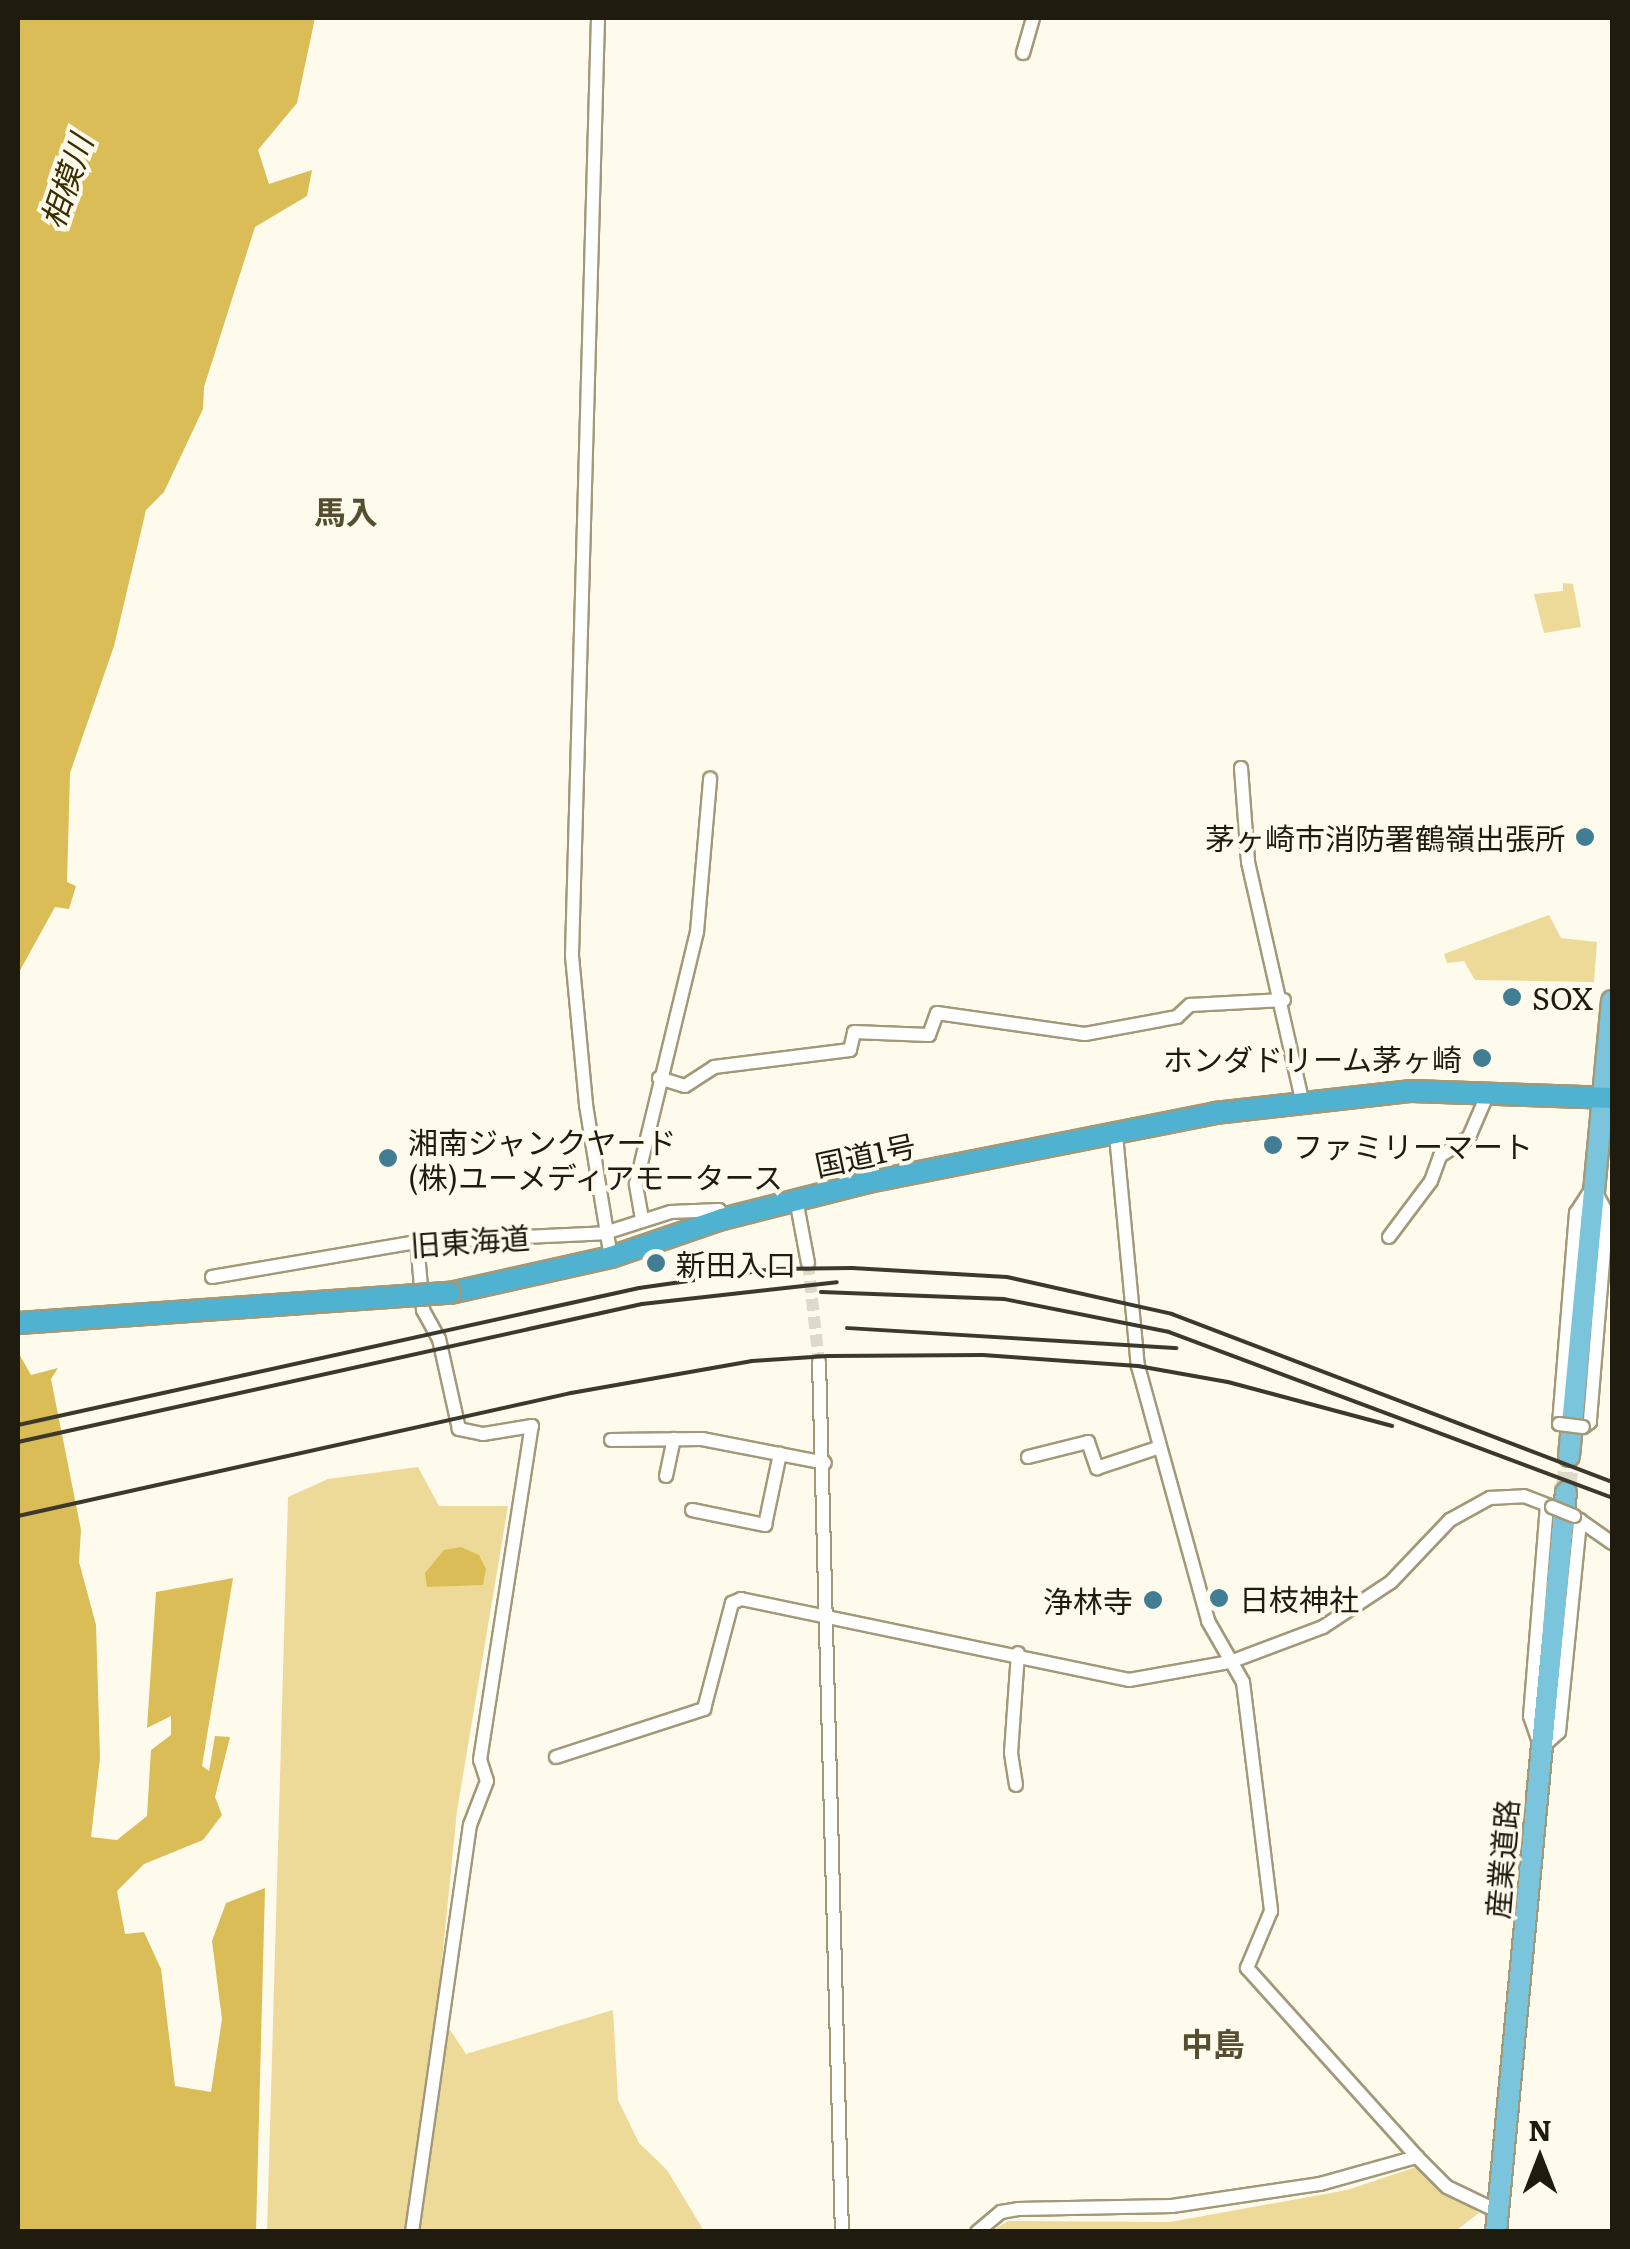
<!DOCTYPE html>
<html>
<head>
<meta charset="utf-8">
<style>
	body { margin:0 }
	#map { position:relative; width:1630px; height:2249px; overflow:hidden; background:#fefaec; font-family:Literata,"Noto Sans JP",serif }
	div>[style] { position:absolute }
	.green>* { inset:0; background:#edda99 }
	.water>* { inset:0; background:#dabd57 }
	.minor-tunnel>* { height:12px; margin-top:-6px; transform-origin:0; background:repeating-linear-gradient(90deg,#ddd9cb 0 12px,transparent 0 18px) }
	.primary-tunnel>* { height:20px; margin-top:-10px; transform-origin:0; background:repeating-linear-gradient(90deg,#ddd9cb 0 20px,transparent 0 30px) }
	.roads { filter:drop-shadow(2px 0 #a29979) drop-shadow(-2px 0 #a29979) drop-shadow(0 2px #a29979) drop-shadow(0 -2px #a29979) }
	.minor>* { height:12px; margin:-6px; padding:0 6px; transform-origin:6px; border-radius:6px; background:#fff }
	.primary>* { height:20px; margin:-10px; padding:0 10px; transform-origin:10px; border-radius:10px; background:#7bc5dc }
	.trunk>* { height:20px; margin:-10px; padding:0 10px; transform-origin:10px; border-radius:10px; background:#4fb2d0 }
	.rail>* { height:4px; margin:-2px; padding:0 2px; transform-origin:2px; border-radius:2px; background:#3c382c }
	.bridges { filter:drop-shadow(2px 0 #a29979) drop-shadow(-2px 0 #a29979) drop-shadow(0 2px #a29979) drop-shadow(0 -2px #a29979) }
	.minor-bridge>* { height:12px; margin:-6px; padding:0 6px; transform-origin:6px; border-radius:6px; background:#fff }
	.trunk-bridge>* { height:20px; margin:-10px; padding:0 10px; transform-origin:10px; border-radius:10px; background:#4fb2d0 }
	.dots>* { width:28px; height:28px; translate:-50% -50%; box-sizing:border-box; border:5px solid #fefaec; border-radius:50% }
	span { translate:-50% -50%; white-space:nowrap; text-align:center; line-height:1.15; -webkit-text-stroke:8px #fefaec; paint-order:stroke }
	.poi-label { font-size:30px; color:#1f1b0f }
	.right { translate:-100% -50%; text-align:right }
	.left { translate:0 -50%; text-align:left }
	.street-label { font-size:30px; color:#1f1b0f }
	.water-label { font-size:32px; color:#3a2e01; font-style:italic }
	.neighbourhood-label { font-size:32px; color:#564e30; font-weight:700 }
	.frame { position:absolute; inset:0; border:20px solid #1f1b0f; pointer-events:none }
	.north { position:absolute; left:1490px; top:2109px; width:100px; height:100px; -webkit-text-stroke:8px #fefaec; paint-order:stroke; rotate:0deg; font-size:28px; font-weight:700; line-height:40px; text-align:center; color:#1f1b0f }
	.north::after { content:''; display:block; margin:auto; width:35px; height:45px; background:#1f1b0f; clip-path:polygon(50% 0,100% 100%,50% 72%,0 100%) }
</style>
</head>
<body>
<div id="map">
	<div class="green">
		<div style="clip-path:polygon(1563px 583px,1573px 584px,1581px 627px,1544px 633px,1534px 594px,1563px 591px)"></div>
		<div style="clip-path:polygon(1549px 915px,1561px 938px,1597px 942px,1594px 982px,1475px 980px,1464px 961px,1447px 963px,1444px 954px)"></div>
		<div style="clip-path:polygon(418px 1467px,439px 1506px,508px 1506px,457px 1811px,437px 2010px,466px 2054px,613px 2010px,618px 2100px,639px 2143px,667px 2170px,704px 2231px,267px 2232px,288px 1497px,328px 1479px)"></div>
		<div style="clip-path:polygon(1416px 2167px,1479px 2213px,1454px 2232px,990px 2232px,1008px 2221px,1170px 2222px,1347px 2190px)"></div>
	</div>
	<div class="water">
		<div style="clip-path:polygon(18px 18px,315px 18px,297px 103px,258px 150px,269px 184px,312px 170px,307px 196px,255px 227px,204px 387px,203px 409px,164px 492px,146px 510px,114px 646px,70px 773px,67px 882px,76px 886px,69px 909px,55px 907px,18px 974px)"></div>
		<div style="clip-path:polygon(18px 1352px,31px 1375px,58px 1368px,51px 1379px,81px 1530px,79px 1562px,96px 1625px,100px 1758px,91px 1837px,117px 1840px,147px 1816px,151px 1750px,171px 1735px,171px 1716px,147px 1728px,156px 1592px,233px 1578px,202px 1766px,209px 1771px,215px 1736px,230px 1737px,215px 1797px,222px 1815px,203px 1840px,144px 1864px,117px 1891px,125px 1934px,144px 1932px,161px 1969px,175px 2086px,211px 2092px,222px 2019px,212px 1941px,226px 1903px,265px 1888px,256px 2231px,18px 2231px)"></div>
		<div style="clip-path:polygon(461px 1547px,479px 1555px,486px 1569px,483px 1585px,427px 1587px,425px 1573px,444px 1550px)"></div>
	</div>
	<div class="minor-tunnel">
		<div style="left:808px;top:1263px;width:100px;rotate:83.7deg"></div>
	</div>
	<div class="primary-tunnel">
		<div style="left:1566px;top:1492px;width:36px;rotate:-85deg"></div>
	</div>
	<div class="roads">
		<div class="minor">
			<div style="left:598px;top:18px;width:938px;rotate:91.59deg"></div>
			<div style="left:572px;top:956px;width:150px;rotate:84.6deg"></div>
			<div style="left:586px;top:1105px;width:154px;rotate:80.7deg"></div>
			<div style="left:1023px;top:53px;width:36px;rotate:-74deg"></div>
			<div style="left:1241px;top:768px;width:94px;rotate:85.7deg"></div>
			<div style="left:1248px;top:862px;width:243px;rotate:77.2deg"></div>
			<div style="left:659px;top:1078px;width:27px;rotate:17deg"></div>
			<div style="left:685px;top:1086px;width:35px;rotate:-33deg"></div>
			<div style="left:714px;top:1067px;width:137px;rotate:-7.1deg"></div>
			<div style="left:850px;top:1050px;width:18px;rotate:-77deg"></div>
			<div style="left:854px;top:1032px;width:75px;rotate:2.3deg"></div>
			<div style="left:929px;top:1035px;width:23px;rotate:-70deg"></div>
			<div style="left:937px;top:1013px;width:149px;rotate:8.1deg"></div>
			<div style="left:1085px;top:1034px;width:94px;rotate:-10.5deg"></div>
			<div style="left:1177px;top:1017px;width:18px;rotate:-43deg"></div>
			<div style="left:1190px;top:1005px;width:94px;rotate:-3deg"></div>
			<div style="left:1116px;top:1135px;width:232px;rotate:84.6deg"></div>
			<div style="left:1138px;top:1366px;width:264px;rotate:74.6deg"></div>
			<div style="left:1208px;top:1621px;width:70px;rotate:60.2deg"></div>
			<div style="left:1243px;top:1682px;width:231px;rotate:83deg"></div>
			<div style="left:1271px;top:1911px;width:62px;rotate:112.8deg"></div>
			<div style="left:1247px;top:1968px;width:254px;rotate:48deg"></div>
			<div style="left:796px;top:1199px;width:65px;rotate:79.4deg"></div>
			<div style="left:642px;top:1219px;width:36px;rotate:-100deg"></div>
			<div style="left:636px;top:1184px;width:259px;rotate:-76.4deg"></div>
			<div style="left:697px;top:932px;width:154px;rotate:-85.1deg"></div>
			<div style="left:1389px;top:1237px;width:70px;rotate:-53.1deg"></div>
			<div style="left:1431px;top:1181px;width:27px;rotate:-70deg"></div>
			<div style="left:1440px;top:1156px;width:35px;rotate:-33deg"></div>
			<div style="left:1469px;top:1137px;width:48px;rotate:-66.6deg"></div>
			<div style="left:212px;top:1277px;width:208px;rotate:-9.7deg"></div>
			<div style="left:417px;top:1242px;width:188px;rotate:-2.7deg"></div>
			<div style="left:605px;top:1233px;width:69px;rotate:-17.7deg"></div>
			<div style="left:671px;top:1212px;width:48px;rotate:-2.4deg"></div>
			<div style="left:719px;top:1210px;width:9px;rotate:72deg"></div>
			<div style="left:819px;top:1362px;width:870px;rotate:88.49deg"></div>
			<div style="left:1559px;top:1424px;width:212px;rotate:-85.4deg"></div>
			<div style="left:1576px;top:1213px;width:31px;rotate:-57deg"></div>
			<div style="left:1593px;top:1187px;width:30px;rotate:62deg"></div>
			<div style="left:1607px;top:1213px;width:210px;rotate:94.7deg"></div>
			<div style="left:1590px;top:1422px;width:9px;rotate:144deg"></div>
			<div style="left:611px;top:1440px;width:91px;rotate:-0.6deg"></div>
			<div style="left:702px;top:1439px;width:125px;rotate:11deg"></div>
			<div style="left:1028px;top:1457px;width:62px;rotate:-14deg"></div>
			<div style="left:1088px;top:1442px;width:28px;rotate:71deg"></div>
			<div style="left:1097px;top:1468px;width:63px;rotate:-18.4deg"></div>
			<div style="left:666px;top:1476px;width:38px;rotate:-78deg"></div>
			<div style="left:1547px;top:1505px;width:212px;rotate:94.6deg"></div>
			<div style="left:1530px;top:1716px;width:34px;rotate:71deg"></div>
			<div style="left:1541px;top:1748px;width:24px;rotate:-42deg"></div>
			<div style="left:1559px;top:1732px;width:213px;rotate:-84.3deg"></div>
			<div style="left:692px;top:1510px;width:75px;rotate:11.6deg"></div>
			<div style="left:765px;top:1525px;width:73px;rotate:-78.1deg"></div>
			<div style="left:1578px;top:1519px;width:42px;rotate:35.2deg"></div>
			<div style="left:556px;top:1757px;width:156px;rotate:-18deg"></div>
			<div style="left:704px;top:1709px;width:110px;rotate:-75.2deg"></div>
			<div style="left:732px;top:1603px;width:10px;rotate:-24deg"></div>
			<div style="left:741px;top:1599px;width:396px;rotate:11.8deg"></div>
			<div style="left:1129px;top:1680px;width:103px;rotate:-10.1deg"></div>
			<div style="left:1230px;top:1662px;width:99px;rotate:-20.6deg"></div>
			<div style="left:1323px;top:1627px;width:82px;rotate:-33.5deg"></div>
			<div style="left:1391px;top:1582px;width:86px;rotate:-46.4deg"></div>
			<div style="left:1450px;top:1520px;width:46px;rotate:-28.8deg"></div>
			<div style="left:1490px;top:1498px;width:34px;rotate:-3deg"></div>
			<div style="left:1524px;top:1496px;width:30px;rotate:21deg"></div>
			<div style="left:1016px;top:1785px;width:32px;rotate:-99deg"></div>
			<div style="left:1011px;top:1753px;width:100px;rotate:-86deg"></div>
			<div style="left:412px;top:2232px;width:411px;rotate:-81.9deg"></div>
			<div style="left:470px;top:1825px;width:47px;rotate:-68.9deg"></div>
			<div style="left:487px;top:1781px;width:22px;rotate:-108deg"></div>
			<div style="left:480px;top:1760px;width:338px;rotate:-81.2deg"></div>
			<div style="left:532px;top:1426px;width:50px;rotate:170.7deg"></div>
			<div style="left:483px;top:1434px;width:25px;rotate:-168deg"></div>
			<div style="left:459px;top:1429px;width:92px;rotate:-102.5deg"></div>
			<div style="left:439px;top:1339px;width:33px;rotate:-119deg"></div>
			<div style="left:423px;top:1310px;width:68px;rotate:-95deg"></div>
			<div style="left:977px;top:2232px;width:31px;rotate:-40deg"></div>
			<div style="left:1001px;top:2212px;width:17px;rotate:-10deg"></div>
			<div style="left:1018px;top:2209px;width:154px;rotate:-1.1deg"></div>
			<div style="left:1172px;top:2206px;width:150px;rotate:-8.5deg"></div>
			<div style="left:1320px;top:2184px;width:101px;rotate:-15.6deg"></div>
			<div style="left:1417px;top:2157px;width:42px;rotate:45deg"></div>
			<div style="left:1447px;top:2187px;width:55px;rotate:25.6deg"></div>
		</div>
		<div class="primary">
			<div style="left:1569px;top:1456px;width:457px;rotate:-84.6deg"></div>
			<div style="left:1496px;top:2232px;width:743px;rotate:-84.6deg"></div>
		</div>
		<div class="trunk">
			<div style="left:450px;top:1293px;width:165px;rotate:-12.6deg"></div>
			<div style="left:611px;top:1257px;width:117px;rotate:-18.9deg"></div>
			<div style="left:722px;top:1219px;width:151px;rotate:-14.2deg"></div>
			<div style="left:868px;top:1182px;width:354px;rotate:-11.2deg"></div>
			<div style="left:1215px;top:1113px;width:198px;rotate:-6.4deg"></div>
			<div style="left:1412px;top:1091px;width:200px;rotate:2deg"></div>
		</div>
	</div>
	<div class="rail">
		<div style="left:821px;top:1292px;width:183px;rotate:2.2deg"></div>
		<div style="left:1004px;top:1299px;width:168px;rotate:11.3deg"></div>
		<div style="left:1169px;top:1332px;width:473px;rotate:20.5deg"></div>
		<div style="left:847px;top:1328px;width:330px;rotate:3.5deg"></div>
		<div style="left:18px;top:1425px;width:636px;rotate:-12.44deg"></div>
		<div style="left:639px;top:1288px;width:135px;rotate:-8.1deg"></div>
		<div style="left:773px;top:1269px;width:79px;rotate:-0.7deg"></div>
		<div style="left:852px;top:1268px;width:155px;rotate:3.3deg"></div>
		<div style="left:1007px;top:1277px;width:169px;rotate:12.6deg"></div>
		<div style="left:1172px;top:1314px;width:471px;rotate:20.9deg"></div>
		<div style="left:18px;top:1442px;width:639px;rotate:-12.47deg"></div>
		<div style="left:642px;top:1304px;width:196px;rotate:-6.4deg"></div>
		<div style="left:18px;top:1516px;width:567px;rotate:-12.54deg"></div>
		<div style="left:571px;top:1393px;width:184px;rotate:-10deg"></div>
		<div style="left:752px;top:1361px;width:76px;rotate:-3.8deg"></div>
		<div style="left:828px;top:1356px;width:155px;rotate:-0.4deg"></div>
		<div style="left:983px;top:1355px;width:155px;rotate:4.1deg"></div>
		<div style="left:1138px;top:1366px;width:91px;rotate:10.1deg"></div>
		<div style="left:1228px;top:1382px;width:170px;rotate:15deg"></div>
	</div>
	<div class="bridges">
		<div class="minor-bridge">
			<div style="left:1559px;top:1424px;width:24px;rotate:7deg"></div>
			<div style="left:1552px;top:1507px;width:24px;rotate:22deg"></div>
		</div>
		<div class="trunk-bridge">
			<div style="left:18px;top:1323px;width:433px;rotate:-4deg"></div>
		</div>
	</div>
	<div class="dots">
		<div style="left:1585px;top:837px;background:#417e94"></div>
		<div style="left:1512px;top:997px;background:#417e94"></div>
		<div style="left:1482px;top:1058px;background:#417e94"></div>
		<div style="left:1273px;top:1145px;background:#417e94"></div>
		<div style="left:388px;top:1158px;background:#417e94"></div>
		<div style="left:656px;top:1263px;background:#417e94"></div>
		<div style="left:1219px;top:1598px;background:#417e94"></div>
		<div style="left:1153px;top:1600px;background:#417e94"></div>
	</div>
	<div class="poi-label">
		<span class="right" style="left:1565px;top:837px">茅ヶ崎市消防署鶴嶺出張所</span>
		<span class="left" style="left:1532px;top:997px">SOX</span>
		<span class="right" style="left:1462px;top:1058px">ホンダドリーム茅ヶ崎</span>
		<span class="left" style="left:408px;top:1158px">湘南ジャンクヤード<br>(株)ユーメディアモータース</span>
		<span class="left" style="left:1293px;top:1145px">ファミリーマート</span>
		<span class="left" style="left:676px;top:1263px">新田入口</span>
		<span class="left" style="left:1239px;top:1598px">日枝神社</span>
		<span class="right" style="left:1133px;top:1600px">浄林寺</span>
	</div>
	<div class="street-label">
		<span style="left:865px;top:1154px;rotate:-12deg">国道1号</span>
		<span style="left:470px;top:1240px;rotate:-4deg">旧東海道</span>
		<span style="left:1501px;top:1859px;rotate:-85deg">産業道路</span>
	</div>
	<div class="water-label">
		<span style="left:65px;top:181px;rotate:-71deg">相模川</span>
	</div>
	<div class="neighbourhood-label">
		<span style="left:346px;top:510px">馬入</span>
		<span style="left:1213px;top:2042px">中島</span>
	</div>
	<div class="frame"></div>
	<div class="north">N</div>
</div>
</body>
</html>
